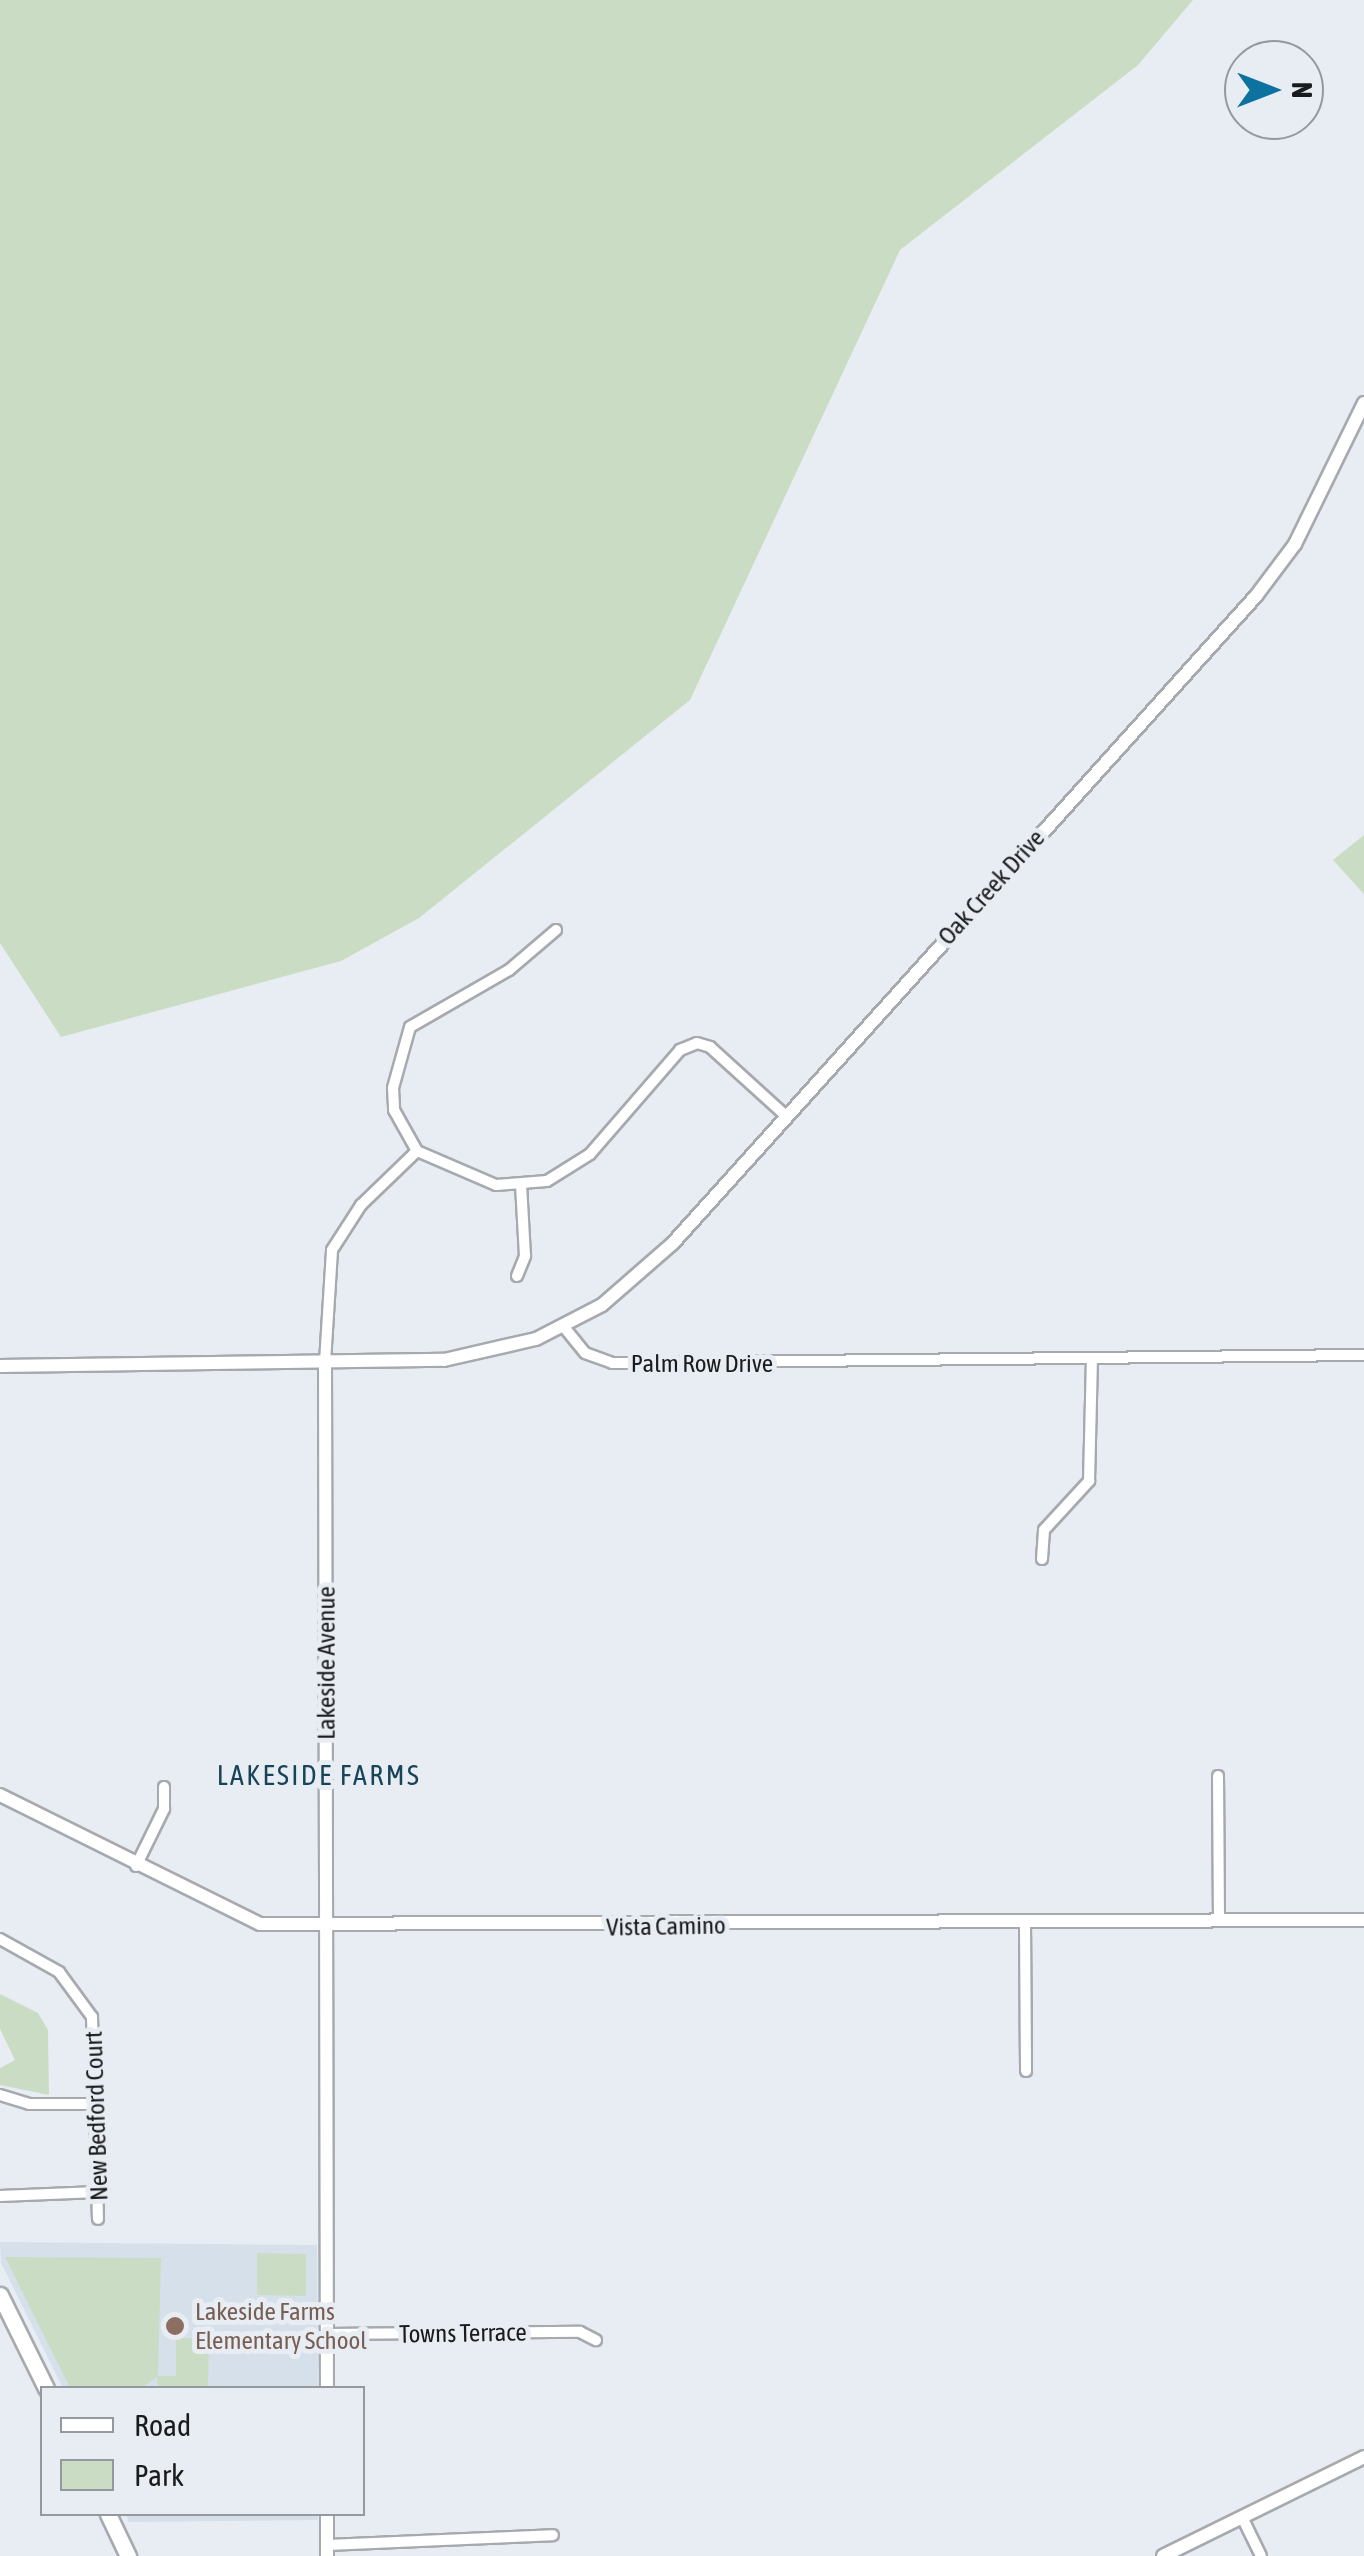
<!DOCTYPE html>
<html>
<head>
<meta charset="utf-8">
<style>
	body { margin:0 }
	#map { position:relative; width:1364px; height:2556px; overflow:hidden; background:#e7edf2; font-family:"Asap Condensed",sans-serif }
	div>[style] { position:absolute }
	.built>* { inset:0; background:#d6e0eb }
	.green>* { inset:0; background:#cbdcc4 }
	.roads { filter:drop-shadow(2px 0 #a6aaaf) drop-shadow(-2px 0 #a6aaaf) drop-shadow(0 2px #a6aaaf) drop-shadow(0 -2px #a6aaaf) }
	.minor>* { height:10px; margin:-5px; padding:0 5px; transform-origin:5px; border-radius:5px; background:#fff }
	.tertiary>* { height:12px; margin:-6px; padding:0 6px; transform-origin:6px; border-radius:6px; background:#fff }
	.secondary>* { height:15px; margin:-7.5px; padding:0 7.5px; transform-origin:7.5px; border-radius:7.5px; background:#fff }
	.dots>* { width:28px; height:28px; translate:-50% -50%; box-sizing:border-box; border:5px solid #e7edf2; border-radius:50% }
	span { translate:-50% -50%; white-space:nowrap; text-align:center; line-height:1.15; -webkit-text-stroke:10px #e7edf2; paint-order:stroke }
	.street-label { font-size:25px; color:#1a1b1d }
	.education-label { font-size:25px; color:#785e54 }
	.left { translate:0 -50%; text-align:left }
	.neighbourhood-label { font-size:28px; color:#194359; letter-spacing:2.5px }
	.legend { position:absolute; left:40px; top:2386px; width:325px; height:130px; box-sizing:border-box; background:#e7edf2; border:2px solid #95999d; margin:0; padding:12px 18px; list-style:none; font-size:30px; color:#1a1b1d }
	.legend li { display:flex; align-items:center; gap:20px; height:50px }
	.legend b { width:50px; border:2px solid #95999d }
	.north { position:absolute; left:1224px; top:40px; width:100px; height:100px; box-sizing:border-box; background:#e7edf2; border:2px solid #95999d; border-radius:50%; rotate:90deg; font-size:28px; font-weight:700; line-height:40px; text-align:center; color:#1a1b1d }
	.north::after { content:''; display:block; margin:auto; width:35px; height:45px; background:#0d729f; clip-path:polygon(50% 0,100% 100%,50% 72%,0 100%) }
</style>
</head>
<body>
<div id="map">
	<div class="built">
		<div style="clip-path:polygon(0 2242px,317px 2245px,318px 2388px,63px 2388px,1px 2263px)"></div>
		<div style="clip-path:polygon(125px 2514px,318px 2514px,318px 2520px,129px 2522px)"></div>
	</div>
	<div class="green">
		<div style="clip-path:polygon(0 0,1193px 0,1138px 65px,900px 250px,690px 700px,419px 918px,341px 961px,61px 1037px,0 943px)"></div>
		<div style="clip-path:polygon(1364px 835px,1364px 894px,1333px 860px)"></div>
		<div style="clip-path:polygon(0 1994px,38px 2013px,48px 2030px,49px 2095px,0 2085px,0 2068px,15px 2060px,0 2029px)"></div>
		<div style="clip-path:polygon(257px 2253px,306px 2254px,306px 2296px,257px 2295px)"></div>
		<div style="clip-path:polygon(5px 2257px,161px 2258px,158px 2376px,176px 2376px,176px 2338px,209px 2339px,208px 2388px,158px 2388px,157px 2377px,141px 2388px,70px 2388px)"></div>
	</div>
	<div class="roads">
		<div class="minor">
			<div style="left:556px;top:930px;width:62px;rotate:139.6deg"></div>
			<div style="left:509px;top:970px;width:114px;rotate:150.1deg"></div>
			<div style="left:410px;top:1027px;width:63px;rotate:105.6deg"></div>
			<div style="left:393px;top:1088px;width:22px;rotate:87deg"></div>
			<div style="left:394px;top:1110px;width:47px;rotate:60.7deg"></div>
			<div style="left:417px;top:1151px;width:86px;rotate:23.3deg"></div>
			<div style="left:496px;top:1185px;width:51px;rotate:-4.5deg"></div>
			<div style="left:547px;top:1181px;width:51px;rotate:-32.1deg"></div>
			<div style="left:590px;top:1154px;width:138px;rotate:-49.1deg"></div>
			<div style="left:680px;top:1050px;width:18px;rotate:-22deg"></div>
			<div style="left:697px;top:1043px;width:14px;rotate:17deg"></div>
			<div style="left:710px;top:1047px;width:101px;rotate:42.2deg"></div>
			<div style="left:517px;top:1276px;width:22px;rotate:-68deg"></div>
			<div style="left:525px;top:1256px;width:71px;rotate:-93.2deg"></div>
			<div style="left:564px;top:1327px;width:33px;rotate:51deg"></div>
			<div style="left:585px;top:1353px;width:29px;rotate:20deg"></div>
			<div style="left:612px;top:1363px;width:752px;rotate:-0.61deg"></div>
			<div style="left:325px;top:1362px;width:112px;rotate:-86.4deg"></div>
			<div style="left:332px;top:1250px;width:54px;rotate:-57.2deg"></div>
			<div style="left:361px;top:1205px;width:78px;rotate:-44deg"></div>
			<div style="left:1042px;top:1559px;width:29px;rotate:-86deg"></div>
			<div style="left:1044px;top:1530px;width:67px;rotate:-47.4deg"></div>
			<div style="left:1089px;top:1481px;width:120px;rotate:-88.6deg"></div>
			<div style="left:1218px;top:1776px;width:144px;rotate:89.6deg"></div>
			<div style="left:136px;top:1866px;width:64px;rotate:-63.8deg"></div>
			<div style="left:164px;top:1809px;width:22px;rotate:-90deg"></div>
			<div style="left:1025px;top:1923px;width:148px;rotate:89.6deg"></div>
			<div style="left:0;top:1939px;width:68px;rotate:29.2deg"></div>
			<div style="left:59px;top:1972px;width:56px;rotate:53.7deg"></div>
			<div style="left:92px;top:2017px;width:202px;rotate:88.3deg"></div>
			<div style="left:0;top:2095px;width:30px;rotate:17deg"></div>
			<div style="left:29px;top:2104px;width:68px"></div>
			<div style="left:0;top:2196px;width:98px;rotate:-2.3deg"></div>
			<div style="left:327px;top:2334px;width:253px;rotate:-0.5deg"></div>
			<div style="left:580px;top:2332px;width:18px;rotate:27deg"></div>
			<div style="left:1242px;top:2517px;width:43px;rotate:64deg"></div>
			<div style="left:327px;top:2545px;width:226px;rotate:-2.5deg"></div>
		</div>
		<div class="tertiary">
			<div style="left:325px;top:1362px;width:1026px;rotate:89.89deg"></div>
			<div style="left:0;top:1366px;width:444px;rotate:-0.8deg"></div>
			<div style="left:444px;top:1360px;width:94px;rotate:-12.9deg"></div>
			<div style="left:536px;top:1339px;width:74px;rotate:-27.3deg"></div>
			<div style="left:602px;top:1305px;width:94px;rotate:-41.1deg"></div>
			<div style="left:673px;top:1243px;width:871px;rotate:-47.98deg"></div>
			<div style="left:1256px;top:596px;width:65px;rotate:-53.1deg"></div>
			<div style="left:1295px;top:544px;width:157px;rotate:-63.9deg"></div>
			<div style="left:0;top:1795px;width:290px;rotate:26.4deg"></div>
			<div style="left:260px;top:1924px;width:1104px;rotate:-0.21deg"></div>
			<div style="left:327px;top:2556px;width:42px;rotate:-90deg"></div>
			<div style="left:1163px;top:2556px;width:224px;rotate:-26.2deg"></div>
		</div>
		<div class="secondary">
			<div style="left:0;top:2295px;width:104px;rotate:63.7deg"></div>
			<div style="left:108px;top:2514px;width:47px;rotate:64.5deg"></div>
		</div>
	</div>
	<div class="dots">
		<div style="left:175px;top:2326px;background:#8d6e63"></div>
	</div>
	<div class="street-label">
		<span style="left:991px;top:887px;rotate:-48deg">Oak Creek Drive</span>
		<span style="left:702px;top:1363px">Palm Row Drive</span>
		<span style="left:326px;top:1663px;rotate:-90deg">Lakeside Avenue</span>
		<span style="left:666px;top:1926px;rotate:-1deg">Vista Camino</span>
		<span style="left:96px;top:2116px;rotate:-92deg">New Bedford Court</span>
		<span style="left:463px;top:2333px;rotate:-1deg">Towns Terrace</span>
	</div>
	<div class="education-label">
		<span class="left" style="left:195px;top:2326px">Lakeside Farms<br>Elementary School</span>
	</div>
	<div class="neighbourhood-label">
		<span style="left:319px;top:1775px">LAKESIDE FARMS</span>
	</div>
	<ul class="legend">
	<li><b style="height:12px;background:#fff"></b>Road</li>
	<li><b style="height:28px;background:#cbdcc4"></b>Park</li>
	</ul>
	<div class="north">N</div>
</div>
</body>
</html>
